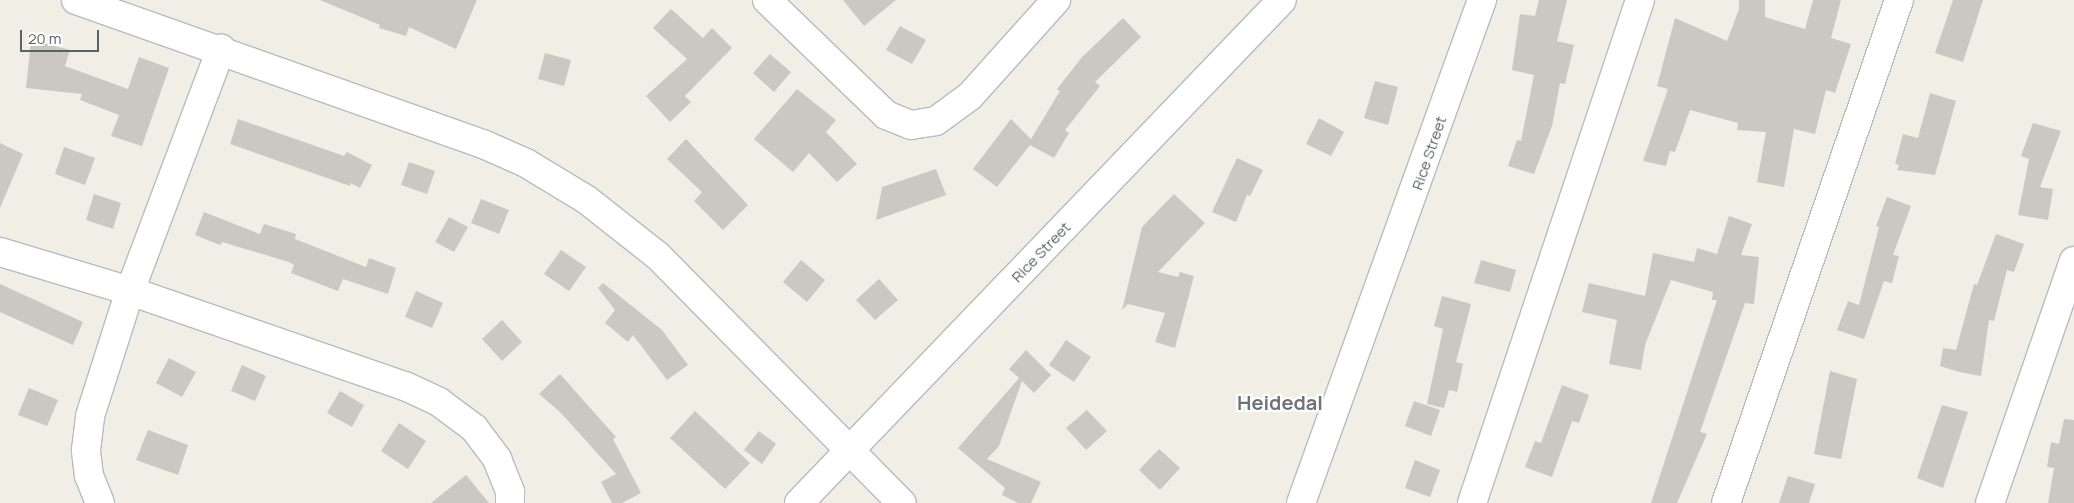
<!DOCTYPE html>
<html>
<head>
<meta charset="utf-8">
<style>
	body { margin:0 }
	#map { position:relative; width:2074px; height:503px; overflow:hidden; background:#f0eee5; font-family:Manrope,sans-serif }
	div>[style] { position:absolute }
	.building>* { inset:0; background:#cbc8c2 }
	.roads { filter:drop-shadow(1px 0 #b8bbc0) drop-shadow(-1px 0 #b8bbc0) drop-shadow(0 1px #b8bbc0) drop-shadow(0 -1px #b8bbc0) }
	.minor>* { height:28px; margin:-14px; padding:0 14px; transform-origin:14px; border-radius:14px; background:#fff }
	span { translate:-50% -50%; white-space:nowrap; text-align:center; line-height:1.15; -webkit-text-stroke:4.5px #fff; paint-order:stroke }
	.street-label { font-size:15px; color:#5d6167 }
	.district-label { font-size:20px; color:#6e7379; font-weight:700 }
	.scale { position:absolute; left:20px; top:30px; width:79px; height:22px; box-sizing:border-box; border:2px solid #5d6167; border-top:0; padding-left:6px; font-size:15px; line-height:18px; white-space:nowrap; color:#5d6167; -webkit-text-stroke:4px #fff; paint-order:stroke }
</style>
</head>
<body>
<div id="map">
	<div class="building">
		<div style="clip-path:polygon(320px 0,477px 0,456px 49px,409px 27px,406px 36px,379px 28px,380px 25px)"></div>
		<div style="clip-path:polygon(843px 0,896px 0,864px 26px)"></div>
		<div style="clip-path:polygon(1539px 0,1567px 0,1557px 41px,1574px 45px,1565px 84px,1560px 83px,1552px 126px,1534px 174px,1508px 166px,1517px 140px,1521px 141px,1534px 75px,1512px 70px,1520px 14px,1535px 16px)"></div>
		<div style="clip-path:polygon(1739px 0,1765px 0,1765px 17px,1805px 29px,1813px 0,1841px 0,1831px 38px,1851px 44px,1835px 93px,1826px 90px,1815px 134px,1794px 129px,1784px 187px,1757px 182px,1766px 132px,1737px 130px,1738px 123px,1690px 110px,1675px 152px,1670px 151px,1666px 166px,1643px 161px,1668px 89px,1657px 86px,1675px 18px,1727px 41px,1739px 9px)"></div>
		<div style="clip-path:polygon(1953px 0,1983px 0,1963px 62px,1935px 53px)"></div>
		<div style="clip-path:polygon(671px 9px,703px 38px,712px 28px,732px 48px,685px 96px,691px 102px,670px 122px,646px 96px,687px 59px,653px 28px)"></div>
		<div style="clip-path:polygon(1123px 18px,1141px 37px,1095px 82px,1100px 86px,1065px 130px,1069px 133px,1054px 158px,1030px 145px,997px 187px,973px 169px,1011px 119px,1031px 139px,1060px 91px,1057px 89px,1082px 57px)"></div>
		<div style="clip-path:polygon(900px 26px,926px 40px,912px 64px,886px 50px)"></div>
		<div style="clip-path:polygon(31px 40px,70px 50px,65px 66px,128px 89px,139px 57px,169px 68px,142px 146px,111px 136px,119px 115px,80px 100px,82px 94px,26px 88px)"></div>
		<div style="clip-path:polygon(545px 53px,571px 60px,564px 86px,538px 79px)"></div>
		<div style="clip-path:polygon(770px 54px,791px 72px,774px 92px,753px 73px)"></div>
		<div style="clip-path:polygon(1375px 81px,1398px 87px,1388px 125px,1364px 118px)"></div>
		<div style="clip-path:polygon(797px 89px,836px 120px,826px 132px,857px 164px,837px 182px,809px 153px,793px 172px,754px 139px)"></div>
		<div style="clip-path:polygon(1930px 93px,1956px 101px,1935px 175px,1897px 170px,1899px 165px,1895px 164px,1903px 134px,1918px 138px)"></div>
		<div style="clip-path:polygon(1319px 118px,1344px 132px,1331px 156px,1306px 144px)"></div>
		<div style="clip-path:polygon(238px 119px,344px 156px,347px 152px,372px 165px,360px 188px,351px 183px,350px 186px,230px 144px)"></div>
		<div style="clip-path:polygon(2033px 123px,2061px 131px,2040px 187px,2053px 189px,2048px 220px,2018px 215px,2029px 159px,2021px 156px)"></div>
		<div style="clip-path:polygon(686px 139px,748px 205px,723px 230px,694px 201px,702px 192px,667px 159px)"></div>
		<div style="clip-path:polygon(0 143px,23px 154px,0 208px)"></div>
		<div style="clip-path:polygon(64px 147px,95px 158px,85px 185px,55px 174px)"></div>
		<div style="clip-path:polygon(1237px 158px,1263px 170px,1250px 196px,1247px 195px,1236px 222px,1212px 212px)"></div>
		<div style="clip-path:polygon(409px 162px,435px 171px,427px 194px,401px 185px)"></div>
		<div style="clip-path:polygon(936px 169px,946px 195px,876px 220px,882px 187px)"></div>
		<div style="clip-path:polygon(94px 194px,121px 203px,113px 229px,86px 220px)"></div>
		<div style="clip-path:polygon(1174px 194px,1205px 223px,1158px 272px,1178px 277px,1180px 272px,1194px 276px,1175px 348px,1155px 342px,1165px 313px,1128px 304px,1122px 310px,1142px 227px)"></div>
		<div style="clip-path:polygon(1887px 197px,1911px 206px,1893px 255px,1899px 256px,1892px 283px,1884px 281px,1864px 339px,1837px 330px,1848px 301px,1859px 305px,1879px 227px,1876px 226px)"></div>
		<div style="clip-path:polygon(481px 199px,509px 210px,499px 234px,471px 223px)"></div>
		<div style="clip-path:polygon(204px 212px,260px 234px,264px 224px,296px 234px,295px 239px,366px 267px,369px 258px,396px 268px,388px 294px,343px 279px,338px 291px,291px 273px,294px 265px,289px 262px,222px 242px,220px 245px,195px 235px)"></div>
		<div style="clip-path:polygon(1729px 216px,1752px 224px,1741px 255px,1759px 257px,1754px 304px,1745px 303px,1700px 432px,1707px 434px,1677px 503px,1651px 503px,1717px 300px,1712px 300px,1713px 292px,1671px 280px,1645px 345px,1641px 370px,1609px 364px,1617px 320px,1582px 312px,1589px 283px,1645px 296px,1653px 253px,1694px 262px,1697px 248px,1717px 254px)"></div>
		<div style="clip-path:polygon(449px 217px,468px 227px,454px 252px,435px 242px)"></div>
		<div style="clip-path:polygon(1996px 234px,2024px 244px,2014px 272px,2007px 270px,1994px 321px,1989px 320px,1981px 376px,1959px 372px,1940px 366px,1943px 348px,1956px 350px,1974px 284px,1977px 285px)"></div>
		<div style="clip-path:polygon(561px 250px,586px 267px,569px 291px,544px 274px)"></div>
		<div style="clip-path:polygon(801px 260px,825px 280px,807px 302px,783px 282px)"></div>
		<div style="clip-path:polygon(1481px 260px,1516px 270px,1510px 292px,1474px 283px)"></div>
		<div style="clip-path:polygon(879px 279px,898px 300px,875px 320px,856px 300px)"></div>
		<div style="clip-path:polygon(603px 283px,662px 330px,688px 365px,667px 380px,633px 335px,628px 342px,605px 323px,615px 310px,598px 288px)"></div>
		<div style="clip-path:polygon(0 284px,83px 322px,73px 345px,0 312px)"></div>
		<div style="clip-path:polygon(416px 291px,443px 303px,432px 328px,405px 317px)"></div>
		<div style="clip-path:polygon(1442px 296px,1471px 304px,1456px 362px,1463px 364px,1457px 392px,1449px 390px,1444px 408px,1427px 404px,1443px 329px,1434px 326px)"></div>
		<div style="clip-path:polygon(502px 320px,522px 342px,502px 361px,482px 339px)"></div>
		<div style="clip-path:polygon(1066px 340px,1091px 357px,1074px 382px,1049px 365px)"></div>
		<div style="clip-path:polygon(1026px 350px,1051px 375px,1034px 393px,1022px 381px,999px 446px,987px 459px,1041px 482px,1031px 503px,1018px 503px,1002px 495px,1005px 488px,958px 448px,1019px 378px,1009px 369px)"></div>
		<div style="clip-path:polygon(169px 358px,196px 372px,182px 397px,156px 383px)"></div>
		<div style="clip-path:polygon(242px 365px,266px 376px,255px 401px,231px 391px)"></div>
		<div style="clip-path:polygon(1830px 371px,1857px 379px,1841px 459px,1814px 454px)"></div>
		<div style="clip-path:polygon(560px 374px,616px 437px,613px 439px,641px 493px,622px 503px,612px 503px,601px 482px,616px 474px,561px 413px,539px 394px)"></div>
		<div style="clip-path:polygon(1562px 385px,1589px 395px,1579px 423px,1572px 421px,1552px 477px,1525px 467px,1535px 441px,1541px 443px)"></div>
		<div style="clip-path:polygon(29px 388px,58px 400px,47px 426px,18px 415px)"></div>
		<div style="clip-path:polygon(340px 391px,364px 405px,352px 427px,327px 413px)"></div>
		<div style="clip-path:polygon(1414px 401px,1440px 410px,1431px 436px,1405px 426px)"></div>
		<div style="clip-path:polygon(1942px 405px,1968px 412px,1943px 488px,1917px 478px)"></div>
		<div style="clip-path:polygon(1087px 410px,1107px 431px,1086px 450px,1066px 428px)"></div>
		<div style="clip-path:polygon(695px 411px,750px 463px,725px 489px,670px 438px)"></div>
		<div style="clip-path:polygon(2064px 419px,2074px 420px,2074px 503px,2048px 503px,2054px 468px,2047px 467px,2051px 442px,2059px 444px)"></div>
		<div style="clip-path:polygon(399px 423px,426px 441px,408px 469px,381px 451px)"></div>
		<div style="clip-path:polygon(148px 430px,188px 445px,178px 475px,136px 460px)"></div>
		<div style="clip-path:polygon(759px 431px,776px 444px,762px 464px,744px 450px)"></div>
		<div style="clip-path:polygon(1159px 449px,1180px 468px,1160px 490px,1139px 470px)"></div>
		<div style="clip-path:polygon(1415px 460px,1440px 470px,1430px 497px,1405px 488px)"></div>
		<div style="clip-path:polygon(466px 475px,489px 503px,431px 503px)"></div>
		<div style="clip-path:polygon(1788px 476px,1815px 484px,1809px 503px,1779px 503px)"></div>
	</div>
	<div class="roads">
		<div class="minor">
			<div style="left:76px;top:0;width:432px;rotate:19.5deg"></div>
			<div style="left:483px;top:144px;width:47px;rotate:23.8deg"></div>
			<div style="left:526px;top:163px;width:71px;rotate:31.2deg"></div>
			<div style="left:587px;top:200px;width:90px;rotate:38.3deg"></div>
			<div style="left:658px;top:256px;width:347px;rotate:45.4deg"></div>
			<div style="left:767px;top:0;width:165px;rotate:44deg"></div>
			<div style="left:886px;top:115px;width:27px;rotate:22deg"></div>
			<div style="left:911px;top:125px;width:25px;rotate:-9deg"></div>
			<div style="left:936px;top:121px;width:42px;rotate:-36.3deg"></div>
			<div style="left:970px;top:96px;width:129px;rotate:-48.1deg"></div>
			<div style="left:0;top:252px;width:136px;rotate:16.7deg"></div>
			<div style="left:130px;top:291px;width:291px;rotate:19.1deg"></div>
			<div style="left:405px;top:386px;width:38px;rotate:25deg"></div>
			<div style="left:439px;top:402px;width:44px;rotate:36.6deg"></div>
			<div style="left:474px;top:428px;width:39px;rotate:53deg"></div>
			<div style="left:497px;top:459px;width:35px;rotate:68deg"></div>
			<div style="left:510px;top:492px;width:11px;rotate:90deg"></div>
			<div style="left:100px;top:503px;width:29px;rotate:-112deg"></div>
			<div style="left:89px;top:476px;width:26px;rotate:-97deg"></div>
			<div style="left:86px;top:450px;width:34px;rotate:-83deg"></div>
			<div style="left:90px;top:416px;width:131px;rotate:-72.3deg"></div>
			<div style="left:130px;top:291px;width:259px;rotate:-69.4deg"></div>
			<div style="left:799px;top:503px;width:697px;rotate:-46.16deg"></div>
			<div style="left:1301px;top:503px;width:535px;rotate:-70.21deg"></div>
			<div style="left:1472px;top:503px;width:530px;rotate:-71.53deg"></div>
			<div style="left:1726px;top:503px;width:532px;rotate:-71.02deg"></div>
			<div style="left:1990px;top:503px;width:256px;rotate:-70.9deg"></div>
		</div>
	</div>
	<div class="street-label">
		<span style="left:1429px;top:153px;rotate:-71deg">Rice Street</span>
		<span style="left:1041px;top:252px;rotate:-46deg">Rice Street</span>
	</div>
	<div class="district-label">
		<span style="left:1280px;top:402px">Heidedal</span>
	</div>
	<div class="scale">20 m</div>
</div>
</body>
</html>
